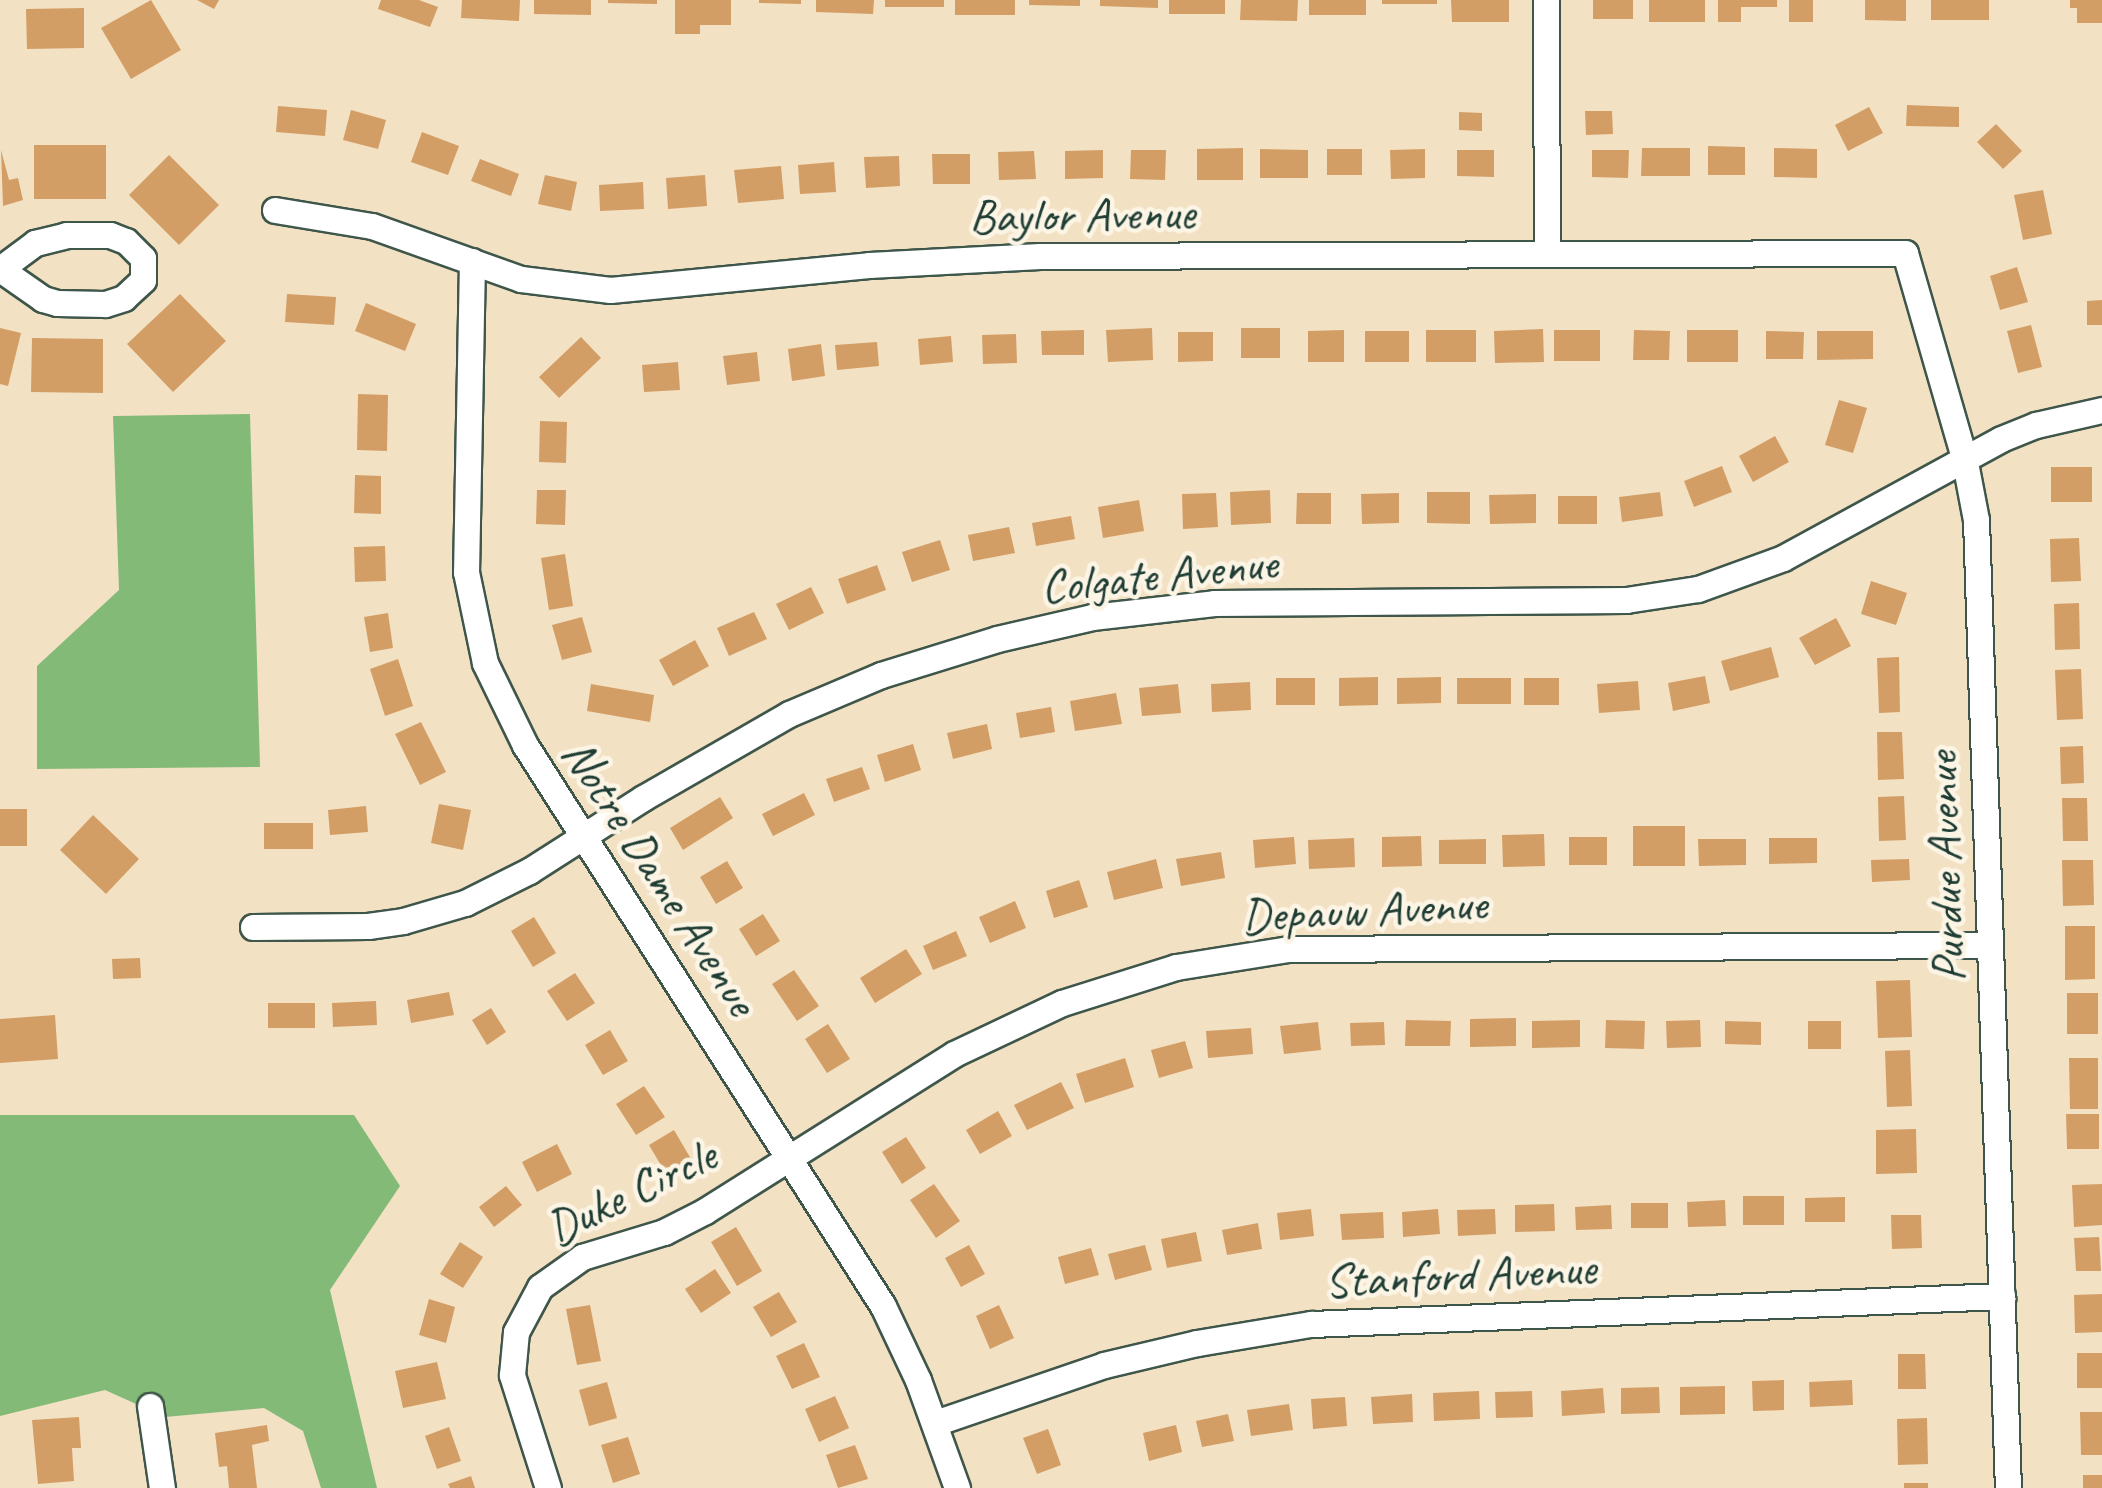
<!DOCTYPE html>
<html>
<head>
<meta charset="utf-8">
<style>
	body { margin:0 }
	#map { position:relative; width:2102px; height:1488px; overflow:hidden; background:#f3e1c4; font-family:Caveat,sans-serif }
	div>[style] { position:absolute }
	.forest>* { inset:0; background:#83ba77 }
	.building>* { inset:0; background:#d39e65 }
	.roads { filter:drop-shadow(2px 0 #3f564a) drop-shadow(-2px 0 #3f564a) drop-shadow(0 2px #3f564a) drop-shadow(0 -2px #3f564a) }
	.minor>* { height:25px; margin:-12.5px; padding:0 12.5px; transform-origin:12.5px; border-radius:12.5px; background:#fff }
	span { translate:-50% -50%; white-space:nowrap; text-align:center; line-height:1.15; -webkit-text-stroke:9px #fcf5e5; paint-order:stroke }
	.street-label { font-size:48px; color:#1f3d34 }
</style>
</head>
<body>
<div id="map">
	<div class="forest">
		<div style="clip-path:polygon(250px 414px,260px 767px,37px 769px,37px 666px,119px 590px,113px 416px)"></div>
		<div style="clip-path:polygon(0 1115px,354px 1115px,400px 1186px,330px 1290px,377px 1488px,321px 1488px,303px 1431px,264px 1408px,165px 1417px,105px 1390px,0 1416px)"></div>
	</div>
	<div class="building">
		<div style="clip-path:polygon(151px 0,181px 50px,131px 79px,101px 28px)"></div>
		<div style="clip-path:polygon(197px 0,219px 0,214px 9px)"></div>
		<div style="clip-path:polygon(381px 0,419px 0,438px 7px,430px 27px,378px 9px)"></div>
		<div style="clip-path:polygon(462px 0,520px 0,519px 21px,461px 18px)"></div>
		<div style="clip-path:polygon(534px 0,591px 0,591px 15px,534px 14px)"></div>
		<div style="clip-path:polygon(608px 0,657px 0,657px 4px,608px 3px)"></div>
		<div style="clip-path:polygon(675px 0,731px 0,731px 25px,700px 25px,700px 34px,675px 34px)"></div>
		<div style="clip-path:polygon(759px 0,801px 0,801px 4px,759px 3px)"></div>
		<div style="clip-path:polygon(816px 0,874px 0,873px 14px,816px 12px)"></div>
		<div style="clip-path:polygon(885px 0,944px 0,944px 7px,885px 7px)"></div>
		<div style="clip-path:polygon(955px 0,1015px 0,1015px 15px,955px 15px)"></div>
		<div style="clip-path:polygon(1029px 0,1080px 0,1080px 6px,1029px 5px)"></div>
		<div style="clip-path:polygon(1100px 0,1158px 0,1158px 8px,1100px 6px)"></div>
		<div style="clip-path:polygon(1169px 0,1225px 0,1225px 14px,1169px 14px)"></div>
		<div style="clip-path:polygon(1241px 0,1298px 0,1297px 21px,1240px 20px)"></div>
		<div style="clip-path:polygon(1309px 0,1366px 0,1366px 15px,1309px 15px)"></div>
		<div style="clip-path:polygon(1382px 0,1437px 0,1437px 4px,1382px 4px)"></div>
		<div style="clip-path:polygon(1451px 0,1509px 0,1509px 22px,1452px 22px)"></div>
		<div style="clip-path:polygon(1593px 0,1633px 0,1633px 19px,1593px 19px)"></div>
		<div style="clip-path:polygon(1649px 0,1705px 0,1705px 22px,1649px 22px)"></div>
		<div style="clip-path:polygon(1718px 0,1777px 0,1777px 7px,1741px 7px,1741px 22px,1718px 22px)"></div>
		<div style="clip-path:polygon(1789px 0,1813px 0,1813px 22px,1789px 22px)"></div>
		<div style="clip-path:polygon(1865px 0,1906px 0,1906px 21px,1865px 20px)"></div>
		<div style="clip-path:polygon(1931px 0,1989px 0,1989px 20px,1931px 20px)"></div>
		<div style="clip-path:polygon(2070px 0,2102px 0,2102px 23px,2077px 23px,2077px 8px,2070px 8px)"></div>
		<div style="clip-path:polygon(84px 8px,84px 48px,27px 49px,26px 9px)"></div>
		<div style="clip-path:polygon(1907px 105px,1959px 107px,1959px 127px,1906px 126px)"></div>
		<div style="clip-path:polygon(278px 106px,327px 110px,325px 136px,276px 132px)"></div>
		<div style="clip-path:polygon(1869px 107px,1883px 133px,1848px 151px,1835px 125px)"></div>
		<div style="clip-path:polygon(351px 110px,386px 120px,378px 149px,343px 140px)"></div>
		<div style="clip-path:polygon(1585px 111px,1612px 111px,1613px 134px,1586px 135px)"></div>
		<div style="clip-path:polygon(1459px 112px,1482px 113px,1482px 131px,1459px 130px)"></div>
		<div style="clip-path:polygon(1996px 124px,2022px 151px,2003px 169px,1977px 142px)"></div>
		<div style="clip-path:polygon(422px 132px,459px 146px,448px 175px,411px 162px)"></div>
		<div style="clip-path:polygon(34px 145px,106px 145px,106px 199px,34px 199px)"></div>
		<div style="clip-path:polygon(1708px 146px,1745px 147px,1745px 175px,1708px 175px)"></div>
		<div style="clip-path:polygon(1243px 148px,1243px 180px,1197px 180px,1197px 149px)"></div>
		<div style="clip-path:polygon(1642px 148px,1690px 148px,1690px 176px,1641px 176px)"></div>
		<div style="clip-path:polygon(1774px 148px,1817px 149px,1817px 178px,1774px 177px)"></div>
		<div style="clip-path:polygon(1260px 149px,1308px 150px,1308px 178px,1260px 178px)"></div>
		<div style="clip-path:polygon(1327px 149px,1362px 149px,1362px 175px,1327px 175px)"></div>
		<div style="clip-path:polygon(1425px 149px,1425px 178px,1391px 179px,1390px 150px)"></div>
		<div style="clip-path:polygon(1px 150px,9px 180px,18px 178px,23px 200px,3px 206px)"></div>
		<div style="clip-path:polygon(1103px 150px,1103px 178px,1065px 179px,1065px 151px)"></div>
		<div style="clip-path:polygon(1131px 150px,1166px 150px,1165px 180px,1130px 179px)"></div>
		<div style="clip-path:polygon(1457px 150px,1494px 150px,1494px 177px,1457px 176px)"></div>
		<div style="clip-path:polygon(1592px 150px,1629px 150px,1628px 178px,1592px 177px)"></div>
		<div style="clip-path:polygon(1034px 151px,1036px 179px,999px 180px,998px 152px)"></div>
		<div style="clip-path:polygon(932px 154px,970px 154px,970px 184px,933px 184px)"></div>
		<div style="clip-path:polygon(169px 155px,219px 205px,179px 245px,129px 195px)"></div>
		<div style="clip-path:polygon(899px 156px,900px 186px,866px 188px,864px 157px)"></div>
		<div style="clip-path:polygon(480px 159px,519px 174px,511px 196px,471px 181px)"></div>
		<div style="clip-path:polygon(834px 162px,836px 192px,800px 194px,798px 165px)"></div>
		<div style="clip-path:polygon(781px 166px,784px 199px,738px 203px,734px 170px)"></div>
		<div style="clip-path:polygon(545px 175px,577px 182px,571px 211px,538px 204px)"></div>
		<div style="clip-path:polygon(705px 175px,707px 206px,668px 209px,666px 178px)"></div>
		<div style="clip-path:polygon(643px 182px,644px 209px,600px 211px,599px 185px)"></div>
		<div style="clip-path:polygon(2043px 190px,2052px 234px,2023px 240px,2014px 195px)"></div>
		<div style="clip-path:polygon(2017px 267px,2028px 302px,2000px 310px,1990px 276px)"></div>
		<div style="clip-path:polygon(180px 294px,226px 341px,173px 392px,127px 344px)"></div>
		<div style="clip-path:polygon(287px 294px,336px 297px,334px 325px,285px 322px)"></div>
		<div style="clip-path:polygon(2102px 300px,2102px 325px,2087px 325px,2087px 301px)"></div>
		<div style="clip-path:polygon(366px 303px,416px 324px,405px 351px,355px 331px)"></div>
		<div style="clip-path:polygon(2031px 325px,2042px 367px,2018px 373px,2007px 331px)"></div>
		<div style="clip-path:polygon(0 328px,21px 333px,8px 386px,0 384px)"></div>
		<div style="clip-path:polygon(1152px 328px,1153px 360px,1108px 362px,1106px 330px)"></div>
		<div style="clip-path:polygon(1241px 328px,1280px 328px,1280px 358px,1241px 358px)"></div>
		<div style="clip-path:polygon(1543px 329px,1544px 362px,1495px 363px,1494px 331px)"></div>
		<div style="clip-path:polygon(1084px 330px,1084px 355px,1042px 355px,1041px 331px)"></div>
		<div style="clip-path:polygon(1344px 330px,1344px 362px,1308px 362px,1308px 331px)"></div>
		<div style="clip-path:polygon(1426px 330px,1476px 330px,1476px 362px,1426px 362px)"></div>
		<div style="clip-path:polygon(1554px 330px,1600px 330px,1600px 361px,1554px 361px)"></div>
		<div style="clip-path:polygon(1634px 330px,1670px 331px,1669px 360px,1633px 360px)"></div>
		<div style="clip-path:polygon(1687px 330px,1738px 330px,1738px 362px,1687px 362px)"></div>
		<div style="clip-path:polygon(1365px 331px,1409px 331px,1409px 362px,1365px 362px)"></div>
		<div style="clip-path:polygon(1766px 331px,1804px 332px,1803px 359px,1766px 359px)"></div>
		<div style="clip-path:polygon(1817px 331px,1873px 331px,1873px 359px,1817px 360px)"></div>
		<div style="clip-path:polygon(1178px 332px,1213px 332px,1213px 361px,1178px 362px)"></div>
		<div style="clip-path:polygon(1016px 334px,1017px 363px,983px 364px,982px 335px)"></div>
		<div style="clip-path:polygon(951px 336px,953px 362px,920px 365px,918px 339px)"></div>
		<div style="clip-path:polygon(581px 337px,601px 358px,559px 398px,539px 377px)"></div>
		<div style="clip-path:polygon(32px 338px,103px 339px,103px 393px,31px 392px)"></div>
		<div style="clip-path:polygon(877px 342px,879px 366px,837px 370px,835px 345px)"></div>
		<div style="clip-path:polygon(821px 344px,825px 376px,792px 381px,788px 349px)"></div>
		<div style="clip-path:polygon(757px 352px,760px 381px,727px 385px,723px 356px)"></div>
		<div style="clip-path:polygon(678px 362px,680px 390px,644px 392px,642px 365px)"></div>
		<div style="clip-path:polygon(358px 394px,388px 395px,387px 451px,357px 450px)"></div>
		<div style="clip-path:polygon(1839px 400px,1867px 408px,1853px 453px,1825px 445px)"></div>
		<div style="clip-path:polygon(540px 421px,567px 422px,566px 463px,539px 462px)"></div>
		<div style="clip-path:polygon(1775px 436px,1789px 462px,1753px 482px,1739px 456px)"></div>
		<div style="clip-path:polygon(1722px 466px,1732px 492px,1694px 507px,1684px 481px)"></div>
		<div style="clip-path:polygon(2051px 467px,2092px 467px,2092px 502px,2051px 502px)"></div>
		<div style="clip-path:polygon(355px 475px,381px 476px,381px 514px,354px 513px)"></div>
		<div style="clip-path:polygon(537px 490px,566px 490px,565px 525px,536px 524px)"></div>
		<div style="clip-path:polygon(1270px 490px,1271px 523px,1231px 525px,1230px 492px)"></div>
		<div style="clip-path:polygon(1427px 492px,1470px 492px,1470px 524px,1427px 523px)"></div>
		<div style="clip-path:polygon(1660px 492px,1663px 516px,1622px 522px,1619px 497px)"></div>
		<div style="clip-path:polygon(1216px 493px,1218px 527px,1183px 529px,1182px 494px)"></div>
		<div style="clip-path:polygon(1297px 493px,1331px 493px,1331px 524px,1296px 524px)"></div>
		<div style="clip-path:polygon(1399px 493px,1399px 523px,1362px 524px,1361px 494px)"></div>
		<div style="clip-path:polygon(1536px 494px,1536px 523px,1490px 524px,1489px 495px)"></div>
		<div style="clip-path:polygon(1558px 496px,1597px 496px,1597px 524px,1558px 524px)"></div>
		<div style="clip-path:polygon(1139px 500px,1144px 531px,1103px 538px,1098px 507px)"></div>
		<div style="clip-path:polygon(1071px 516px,1075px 539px,1036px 546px,1032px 523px)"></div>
		<div style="clip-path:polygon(1009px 527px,1015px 553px,973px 561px,968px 535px)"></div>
		<div style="clip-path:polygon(2079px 538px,2081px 581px,2051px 582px,2050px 539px)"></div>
		<div style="clip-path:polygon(940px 540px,950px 570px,912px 582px,902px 552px)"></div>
		<div style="clip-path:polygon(385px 546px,386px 581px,355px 582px,354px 547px)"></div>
		<div style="clip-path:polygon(565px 554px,573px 606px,549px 610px,541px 558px)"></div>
		<div style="clip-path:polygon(877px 565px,886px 590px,847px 604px,838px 579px)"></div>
		<div style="clip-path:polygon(1871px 581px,1907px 593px,1896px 625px,1861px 614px)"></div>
		<div style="clip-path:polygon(811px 587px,824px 613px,789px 630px,776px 604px)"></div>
		<div style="clip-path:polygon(2079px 603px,2080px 649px,2055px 650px,2054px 604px)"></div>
		<div style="clip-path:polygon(754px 612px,767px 639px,729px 656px,717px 628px)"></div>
		<div style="clip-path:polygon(388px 613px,393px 648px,370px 652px,364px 617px)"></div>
		<div style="clip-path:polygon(582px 617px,592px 652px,562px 660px,552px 625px)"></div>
		<div style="clip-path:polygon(1836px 618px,1851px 646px,1815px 665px,1799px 638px)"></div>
		<div style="clip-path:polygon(695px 640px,709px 666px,673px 686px,659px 660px)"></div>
		<div style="clip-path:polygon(1771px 647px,1779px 677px,1730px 691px,1721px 661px)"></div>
		<div style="clip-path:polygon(1899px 657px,1900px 712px,1879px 713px,1877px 658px)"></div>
		<div style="clip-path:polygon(398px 659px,413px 706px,385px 716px,370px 669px)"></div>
		<div style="clip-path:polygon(2081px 669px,2083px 719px,2057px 720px,2055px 670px)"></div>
		<div style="clip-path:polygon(1705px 676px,1710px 703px,1673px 711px,1668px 683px)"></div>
		<div style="clip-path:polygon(1378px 677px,1378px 705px,1339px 706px,1339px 678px)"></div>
		<div style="clip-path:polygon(1441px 677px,1441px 703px,1397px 704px,1397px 678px)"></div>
		<div style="clip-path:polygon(1276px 678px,1315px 678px,1315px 705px,1276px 705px)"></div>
		<div style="clip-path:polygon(1457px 678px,1511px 678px,1511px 704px,1457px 704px)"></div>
		<div style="clip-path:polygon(1524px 678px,1559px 678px,1559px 705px,1524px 705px)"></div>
		<div style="clip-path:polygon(1638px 681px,1640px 710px,1599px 713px,1597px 684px)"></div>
		<div style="clip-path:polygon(1250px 682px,1251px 710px,1212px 712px,1211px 684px)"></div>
		<div style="clip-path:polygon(591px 684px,654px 695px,650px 722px,587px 711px)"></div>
		<div style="clip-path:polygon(1178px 684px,1181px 713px,1142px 716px,1139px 688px)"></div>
		<div style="clip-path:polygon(1116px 693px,1122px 724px,1075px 731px,1070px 701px)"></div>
		<div style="clip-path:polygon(1051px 707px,1055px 732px,1020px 738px,1016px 713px)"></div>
		<div style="clip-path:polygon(421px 722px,446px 772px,420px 785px,395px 734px)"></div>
		<div style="clip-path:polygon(987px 724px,992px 749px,953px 759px,947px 733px)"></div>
		<div style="clip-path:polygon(1877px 732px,1902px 732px,1904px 779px,1878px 780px)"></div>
		<div style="clip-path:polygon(913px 744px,921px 770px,885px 782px,877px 755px)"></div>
		<div style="clip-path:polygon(2083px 746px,2084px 783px,2061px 784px,2060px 747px)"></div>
		<div style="clip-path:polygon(862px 767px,870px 789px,834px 802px,826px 779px)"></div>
		<div style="clip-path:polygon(804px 793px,815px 815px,773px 836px,762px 814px)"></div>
		<div style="clip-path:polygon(1904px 796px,1906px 840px,1879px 841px,1878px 797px)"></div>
		<div style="clip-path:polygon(720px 797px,733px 818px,683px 850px,670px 828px)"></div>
		<div style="clip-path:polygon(2062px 798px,2087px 798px,2088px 841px,2063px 841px)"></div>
		<div style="clip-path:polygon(439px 804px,471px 810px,463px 850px,431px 843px)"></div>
		<div style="clip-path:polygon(366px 806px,368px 832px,330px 835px,328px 810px)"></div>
		<div style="clip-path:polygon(0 809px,27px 809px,27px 846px,0 846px)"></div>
		<div style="clip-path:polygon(93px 815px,139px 859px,106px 894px,60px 850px)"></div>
		<div style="clip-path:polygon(264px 823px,313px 823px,313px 849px,264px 849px)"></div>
		<div style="clip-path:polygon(1633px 826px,1685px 826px,1685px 866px,1633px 866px)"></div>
		<div style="clip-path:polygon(1544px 834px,1545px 866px,1503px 867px,1502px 835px)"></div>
		<div style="clip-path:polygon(1421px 836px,1422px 866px,1382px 867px,1382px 837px)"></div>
		<div style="clip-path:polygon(1294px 837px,1296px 864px,1255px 868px,1253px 840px)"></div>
		<div style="clip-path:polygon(1569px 837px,1607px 837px,1607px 865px,1569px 865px)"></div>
		<div style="clip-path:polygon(1354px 838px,1355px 867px,1309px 869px,1308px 840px)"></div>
		<div style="clip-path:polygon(1769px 838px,1817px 838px,1817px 863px,1769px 864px)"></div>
		<div style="clip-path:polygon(1486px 839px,1486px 864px,1439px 864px,1439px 840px)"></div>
		<div style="clip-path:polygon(1698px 839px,1746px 839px,1746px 865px,1699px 866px)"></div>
		<div style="clip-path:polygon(1221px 852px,1225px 878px,1181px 886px,1176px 859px)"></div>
		<div style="clip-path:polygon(1156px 859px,1163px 888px,1114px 900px,1107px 872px)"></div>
		<div style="clip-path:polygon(1909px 859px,1910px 880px,1872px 882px,1871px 860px)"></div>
		<div style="clip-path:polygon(2062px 860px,2093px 860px,2094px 905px,2063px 906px)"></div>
		<div style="clip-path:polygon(727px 861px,743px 888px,716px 904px,700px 877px)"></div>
		<div style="clip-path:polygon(1079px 880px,1088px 907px,1054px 918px,1046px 891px)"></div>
		<div style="clip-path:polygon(1015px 901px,1026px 928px,990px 943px,979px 917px)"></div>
		<div style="clip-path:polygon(763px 914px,780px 941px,756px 956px,739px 929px)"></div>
		<div style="clip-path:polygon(534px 917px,556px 953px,533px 967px,511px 931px)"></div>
		<div style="clip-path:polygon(2065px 926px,2095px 926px,2095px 979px,2065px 980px)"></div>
		<div style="clip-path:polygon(956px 931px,967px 956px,933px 970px,923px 946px)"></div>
		<div style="clip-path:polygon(906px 949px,922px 974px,875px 1003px,860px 978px)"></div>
		<div style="clip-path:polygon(140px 958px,141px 978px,113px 979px,112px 959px)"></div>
		<div style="clip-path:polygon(794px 970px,819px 1006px,797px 1021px,772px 984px)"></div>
		<div style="clip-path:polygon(575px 973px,595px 1003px,567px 1021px,547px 991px)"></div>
		<div style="clip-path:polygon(1910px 980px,1912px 1037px,1878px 1038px,1876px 981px)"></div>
		<div style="clip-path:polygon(449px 992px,454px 1015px,411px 1023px,407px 1000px)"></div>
		<div style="clip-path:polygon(2067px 993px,2098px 993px,2098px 1034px,2067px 1034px)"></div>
		<div style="clip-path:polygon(376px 1001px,377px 1025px,333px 1027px,332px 1003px)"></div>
		<div style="clip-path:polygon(268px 1003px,315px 1003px,315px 1028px,268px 1028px)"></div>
		<div style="clip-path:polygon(491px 1008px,506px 1032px,487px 1045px,472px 1020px)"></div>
		<div style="clip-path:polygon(55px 1015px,58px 1059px,0 1063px,0 1019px)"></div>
		<div style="clip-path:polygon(1516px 1018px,1516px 1046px,1470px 1047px,1470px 1019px)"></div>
		<div style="clip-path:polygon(1406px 1020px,1451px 1021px,1450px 1046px,1405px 1046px)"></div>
		<div style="clip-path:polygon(1580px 1020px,1580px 1047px,1532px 1048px,1532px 1021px)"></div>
		<div style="clip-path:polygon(1606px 1020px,1645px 1021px,1644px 1049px,1605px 1048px)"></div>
		<div style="clip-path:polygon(1700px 1020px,1701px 1047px,1667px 1048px,1666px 1021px)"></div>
		<div style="clip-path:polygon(1725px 1021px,1761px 1022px,1761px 1045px,1725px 1044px)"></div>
		<div style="clip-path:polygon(1808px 1021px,1841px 1021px,1841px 1049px,1808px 1049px)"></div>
		<div style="clip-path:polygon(1318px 1022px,1321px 1050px,1284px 1054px,1280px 1026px)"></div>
		<div style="clip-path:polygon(1384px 1022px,1385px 1045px,1351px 1046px,1350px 1023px)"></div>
		<div style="clip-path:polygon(828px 1024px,850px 1059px,827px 1073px,805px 1039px)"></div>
		<div style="clip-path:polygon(1251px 1028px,1253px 1054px,1208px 1058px,1206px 1031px)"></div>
		<div style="clip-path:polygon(610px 1030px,628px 1061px,603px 1075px,585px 1045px)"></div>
		<div style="clip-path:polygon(1185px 1041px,1193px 1068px,1159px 1078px,1151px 1050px)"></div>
		<div style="clip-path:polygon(1910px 1050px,1912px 1106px,1887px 1107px,1885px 1051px)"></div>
		<div style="clip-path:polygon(1125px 1058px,1134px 1087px,1085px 1103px,1076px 1074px)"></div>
		<div style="clip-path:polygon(2069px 1058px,2098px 1058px,2098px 1109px,2070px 1109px)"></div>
		<div style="clip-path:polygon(1061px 1082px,1074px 1108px,1027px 1130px,1014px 1105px)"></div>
		<div style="clip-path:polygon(644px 1086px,665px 1117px,636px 1135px,616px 1104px)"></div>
		<div style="clip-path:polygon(998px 1111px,1012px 1136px,980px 1154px,966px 1130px)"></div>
		<div style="clip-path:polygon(2066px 1114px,2099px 1114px,2099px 1149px,2067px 1149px)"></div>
		<div style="clip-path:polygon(1916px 1129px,1917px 1173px,1876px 1174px,1876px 1130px)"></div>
		<div style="clip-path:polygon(674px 1130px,694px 1164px,669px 1179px,649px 1145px)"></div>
		<div style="clip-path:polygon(906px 1137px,926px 1168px,902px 1184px,882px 1152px)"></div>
		<div style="clip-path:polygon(557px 1144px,572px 1174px,537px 1192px,522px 1162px)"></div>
		<div style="clip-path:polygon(934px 1184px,960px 1221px,936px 1238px,910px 1200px)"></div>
		<div style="clip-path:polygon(2102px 1184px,2102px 1225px,2074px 1227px,2072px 1185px)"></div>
		<div style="clip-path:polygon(506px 1186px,522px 1205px,494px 1227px,479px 1207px)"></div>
		<div style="clip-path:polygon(1743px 1196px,1784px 1196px,1784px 1225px,1743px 1225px)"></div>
		<div style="clip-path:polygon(1845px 1197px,1845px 1222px,1805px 1222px,1805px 1198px)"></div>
		<div style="clip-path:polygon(1725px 1200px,1726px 1226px,1688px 1227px,1687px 1202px)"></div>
		<div style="clip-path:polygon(1631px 1203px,1668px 1203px,1668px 1228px,1631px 1228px)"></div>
		<div style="clip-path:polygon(1554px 1204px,1555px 1231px,1515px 1232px,1515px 1205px)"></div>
		<div style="clip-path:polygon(1611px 1205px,1612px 1229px,1576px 1230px,1575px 1207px)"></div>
		<div style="clip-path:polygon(1311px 1209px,1314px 1236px,1280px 1240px,1277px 1213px)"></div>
		<div style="clip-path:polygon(1438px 1209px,1440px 1234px,1403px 1237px,1402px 1212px)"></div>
		<div style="clip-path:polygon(1495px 1209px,1496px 1234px,1458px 1236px,1457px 1210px)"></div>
		<div style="clip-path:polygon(1383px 1212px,1384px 1238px,1342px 1240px,1340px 1214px)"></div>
		<div style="clip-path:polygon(1891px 1215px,1921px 1215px,1922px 1248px,1892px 1249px)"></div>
		<div style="clip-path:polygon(1258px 1223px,1262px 1249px,1227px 1255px,1222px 1230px)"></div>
		<div style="clip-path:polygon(736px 1227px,762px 1271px,737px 1286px,711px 1242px)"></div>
		<div style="clip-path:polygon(1196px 1232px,1202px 1261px,1167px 1268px,1161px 1239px)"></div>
		<div style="clip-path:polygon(2099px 1237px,2101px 1271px,2076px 1271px,2074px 1238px)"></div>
		<div style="clip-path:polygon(460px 1242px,483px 1257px,463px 1288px,440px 1274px)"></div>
		<div style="clip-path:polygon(969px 1245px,985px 1274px,961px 1287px,945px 1258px)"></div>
		<div style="clip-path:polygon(1145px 1245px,1152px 1270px,1115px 1280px,1108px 1254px)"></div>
		<div style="clip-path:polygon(1091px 1248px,1099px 1275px,1065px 1284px,1058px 1257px)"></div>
		<div style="clip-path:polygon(715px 1269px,731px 1293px,701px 1313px,685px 1289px)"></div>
		<div style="clip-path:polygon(779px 1292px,797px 1322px,771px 1337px,753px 1307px)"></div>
		<div style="clip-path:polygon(2102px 1294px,2102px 1332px,2075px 1333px,2074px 1295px)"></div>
		<div style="clip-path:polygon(429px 1299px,455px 1307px,446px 1343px,419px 1335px)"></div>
		<div style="clip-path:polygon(590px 1305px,601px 1361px,577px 1365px,566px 1309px)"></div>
		<div style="clip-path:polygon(999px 1305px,1014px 1338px,990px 1349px,976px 1316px)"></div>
		<div style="clip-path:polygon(804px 1343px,820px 1377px,792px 1389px,776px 1356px)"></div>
		<div style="clip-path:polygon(2077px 1353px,2102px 1353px,2102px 1388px,2077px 1388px)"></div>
		<div style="clip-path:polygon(1898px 1354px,1925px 1354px,1926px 1389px,1898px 1389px)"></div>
		<div style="clip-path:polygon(437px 1362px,446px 1399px,403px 1408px,395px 1371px)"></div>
		<div style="clip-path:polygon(1784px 1380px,1784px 1410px,1753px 1411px,1752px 1381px)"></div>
		<div style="clip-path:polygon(1852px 1380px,1853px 1405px,1810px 1407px,1809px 1382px)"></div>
		<div style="clip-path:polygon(607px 1382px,617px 1418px,589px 1426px,579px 1390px)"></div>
		<div style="clip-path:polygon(1725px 1386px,1725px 1414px,1680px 1415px,1680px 1387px)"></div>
		<div style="clip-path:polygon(1659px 1387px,1660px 1413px,1621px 1414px,1621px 1388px)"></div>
		<div style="clip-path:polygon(1603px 1388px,1605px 1413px,1562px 1416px,1561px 1391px)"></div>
		<div style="clip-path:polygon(1479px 1391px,1480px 1419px,1434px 1421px,1433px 1393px)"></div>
		<div style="clip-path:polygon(1532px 1391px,1533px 1417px,1496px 1418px,1495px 1392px)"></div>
		<div style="clip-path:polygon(1412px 1394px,1413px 1422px,1373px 1424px,1371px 1397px)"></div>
		<div style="clip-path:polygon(835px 1396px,849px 1428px,819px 1442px,805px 1409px)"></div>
		<div style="clip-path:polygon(1345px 1397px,1347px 1426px,1313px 1429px,1311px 1399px)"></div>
		<div style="clip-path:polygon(1289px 1404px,1293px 1430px,1251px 1436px,1247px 1410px)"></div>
		<div style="clip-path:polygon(2080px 1412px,2102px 1412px,2102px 1455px,2081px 1455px)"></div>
		<div style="clip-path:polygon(1228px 1414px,1234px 1441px,1202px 1447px,1196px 1421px)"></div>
		<div style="clip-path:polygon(79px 1417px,81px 1448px,72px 1448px,74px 1481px,38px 1484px,32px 1420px)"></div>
		<div style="clip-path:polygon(1927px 1418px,1928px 1464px,1898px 1465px,1897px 1419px)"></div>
		<div style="clip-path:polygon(267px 1425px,269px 1441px,252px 1445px,257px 1488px,229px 1488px,227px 1466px,219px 1467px,215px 1433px)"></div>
		<div style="clip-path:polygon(1176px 1425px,1182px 1452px,1149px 1461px,1143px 1433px)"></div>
		<div style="clip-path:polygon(449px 1427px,461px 1461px,437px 1469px,425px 1436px)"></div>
		<div style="clip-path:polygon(1048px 1429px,1061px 1465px,1037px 1474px,1023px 1438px)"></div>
		<div style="clip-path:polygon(628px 1437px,640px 1474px,613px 1483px,601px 1445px)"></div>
		<div style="clip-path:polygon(855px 1445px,868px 1479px,838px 1488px,826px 1455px)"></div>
		<div style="clip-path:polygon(2083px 1475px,2102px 1475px,2102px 1488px,2083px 1488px)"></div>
		<div style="clip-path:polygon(471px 1476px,475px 1488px,450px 1488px,448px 1484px)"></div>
		<div style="clip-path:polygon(1904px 1483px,1928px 1483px,1928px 1488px,1904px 1488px)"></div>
	</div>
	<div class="roads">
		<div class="minor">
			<div style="left:1546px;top:0;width:253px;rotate:89.8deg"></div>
			<div style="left:275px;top:210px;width:98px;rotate:9.4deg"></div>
			<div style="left:372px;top:226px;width:158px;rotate:19.6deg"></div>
			<div style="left:521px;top:279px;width:90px;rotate:7deg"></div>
			<div style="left:610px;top:290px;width:260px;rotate:-5.5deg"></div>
			<div style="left:869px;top:265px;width:171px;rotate:-3deg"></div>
			<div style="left:1040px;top:256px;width:865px;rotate:-0.2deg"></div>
			<div style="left:1905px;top:253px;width:212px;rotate:73.9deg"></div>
			<div style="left:1964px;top:457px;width:64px;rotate:79.2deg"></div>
			<div style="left:1976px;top:520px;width:969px;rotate:88.11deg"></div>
			<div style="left:66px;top:235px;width:44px"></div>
			<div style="left:110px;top:235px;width:17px;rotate:21deg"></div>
			<div style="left:126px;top:241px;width:24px;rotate:45deg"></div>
			<div style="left:143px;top:258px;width:22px;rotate:90deg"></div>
			<div style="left:143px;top:280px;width:26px;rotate:137deg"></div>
			<div style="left:124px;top:298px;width:20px;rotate:162deg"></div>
			<div style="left:105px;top:304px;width:48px;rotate:-178.8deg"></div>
			<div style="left:57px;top:303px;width:15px;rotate:-164deg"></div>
			<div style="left:43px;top:299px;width:52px;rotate:-145.1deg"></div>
			<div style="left:0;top:269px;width:44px;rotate:-36.6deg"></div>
			<div style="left:35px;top:243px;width:32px;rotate:-14deg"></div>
			<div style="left:472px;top:261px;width:311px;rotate:91.1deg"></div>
			<div style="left:466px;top:572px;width:93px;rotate:78.2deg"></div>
			<div style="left:485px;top:663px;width:91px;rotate:64deg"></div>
			<div style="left:525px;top:745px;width:665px;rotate:57.46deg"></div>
			<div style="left:883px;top:1306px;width:82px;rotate:64.7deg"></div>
			<div style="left:918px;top:1380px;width:115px;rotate:70.1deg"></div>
			<div style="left:253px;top:927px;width:115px;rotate:-0.5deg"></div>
			<div style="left:368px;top:926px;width:35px;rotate:-8deg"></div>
			<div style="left:403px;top:921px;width:65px;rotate:-16.2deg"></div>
			<div style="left:465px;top:903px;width:72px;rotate:-26.6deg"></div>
			<div style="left:529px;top:871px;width:135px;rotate:-32.6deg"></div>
			<div style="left:643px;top:798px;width:168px;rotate:-29.9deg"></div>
			<div style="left:789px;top:714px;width:100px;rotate:-23deg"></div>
			<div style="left:881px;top:675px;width:121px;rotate:-17.2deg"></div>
			<div style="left:997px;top:639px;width:98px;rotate:-13deg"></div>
			<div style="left:1092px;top:617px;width:123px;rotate:-6.5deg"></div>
			<div style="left:1214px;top:603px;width:412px;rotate:-0.4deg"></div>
			<div style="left:1626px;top:600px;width:73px;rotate:-8.7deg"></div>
			<div style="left:1698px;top:589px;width:90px;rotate:-20deg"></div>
			<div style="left:1783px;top:558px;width:248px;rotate:-28.6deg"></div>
			<div style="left:2001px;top:439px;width:38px;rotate:-22deg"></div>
			<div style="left:2036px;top:425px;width:68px;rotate:-12.8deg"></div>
			<div style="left:150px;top:1406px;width:83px;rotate:81.7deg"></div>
			<div style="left:935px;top:1423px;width:179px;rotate:-18.9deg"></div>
			<div style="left:1104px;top:1365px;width:96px;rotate:-13.3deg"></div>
			<div style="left:1197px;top:1343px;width:116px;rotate:-9.5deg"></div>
			<div style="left:1311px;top:1324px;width:692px;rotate:-2.32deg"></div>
			<div style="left:548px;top:1488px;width:119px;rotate:-107.7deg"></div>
			<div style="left:512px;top:1375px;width:43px;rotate:-84.7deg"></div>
			<div style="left:516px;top:1332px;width:51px;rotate:-61.9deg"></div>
			<div style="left:540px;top:1287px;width:52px;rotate:-35.5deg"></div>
			<div style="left:582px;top:1257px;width:86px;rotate:-17deg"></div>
			<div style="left:664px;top:1232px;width:46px;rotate:-27.1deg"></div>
			<div style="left:705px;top:1211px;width:294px;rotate:-32.2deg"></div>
			<div style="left:954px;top:1054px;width:119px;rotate:-25.3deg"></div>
			<div style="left:1062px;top:1003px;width:120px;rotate:-17.5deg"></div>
			<div style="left:1176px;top:967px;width:114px;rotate:-9.1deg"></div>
			<div style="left:1289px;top:949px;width:701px;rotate:-0.33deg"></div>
		</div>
	</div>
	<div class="street-label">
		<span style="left:1082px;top:215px;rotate:-1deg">Baylor Avenue</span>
		<span style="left:1159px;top:575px;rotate:-6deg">Colgate Avenue</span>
		<span style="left:1945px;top:867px;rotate:-92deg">Purdue Avenue</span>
		<span style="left:660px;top:877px;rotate:57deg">Notre Dame Avenue</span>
		<span style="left:1364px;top:910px;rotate:-3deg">Depauw Avenue</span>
		<span style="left:631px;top:1192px;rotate:-26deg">Duke Circle</span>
		<span style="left:1460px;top:1275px;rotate:-3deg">Stanford Avenue</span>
	</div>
</div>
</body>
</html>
